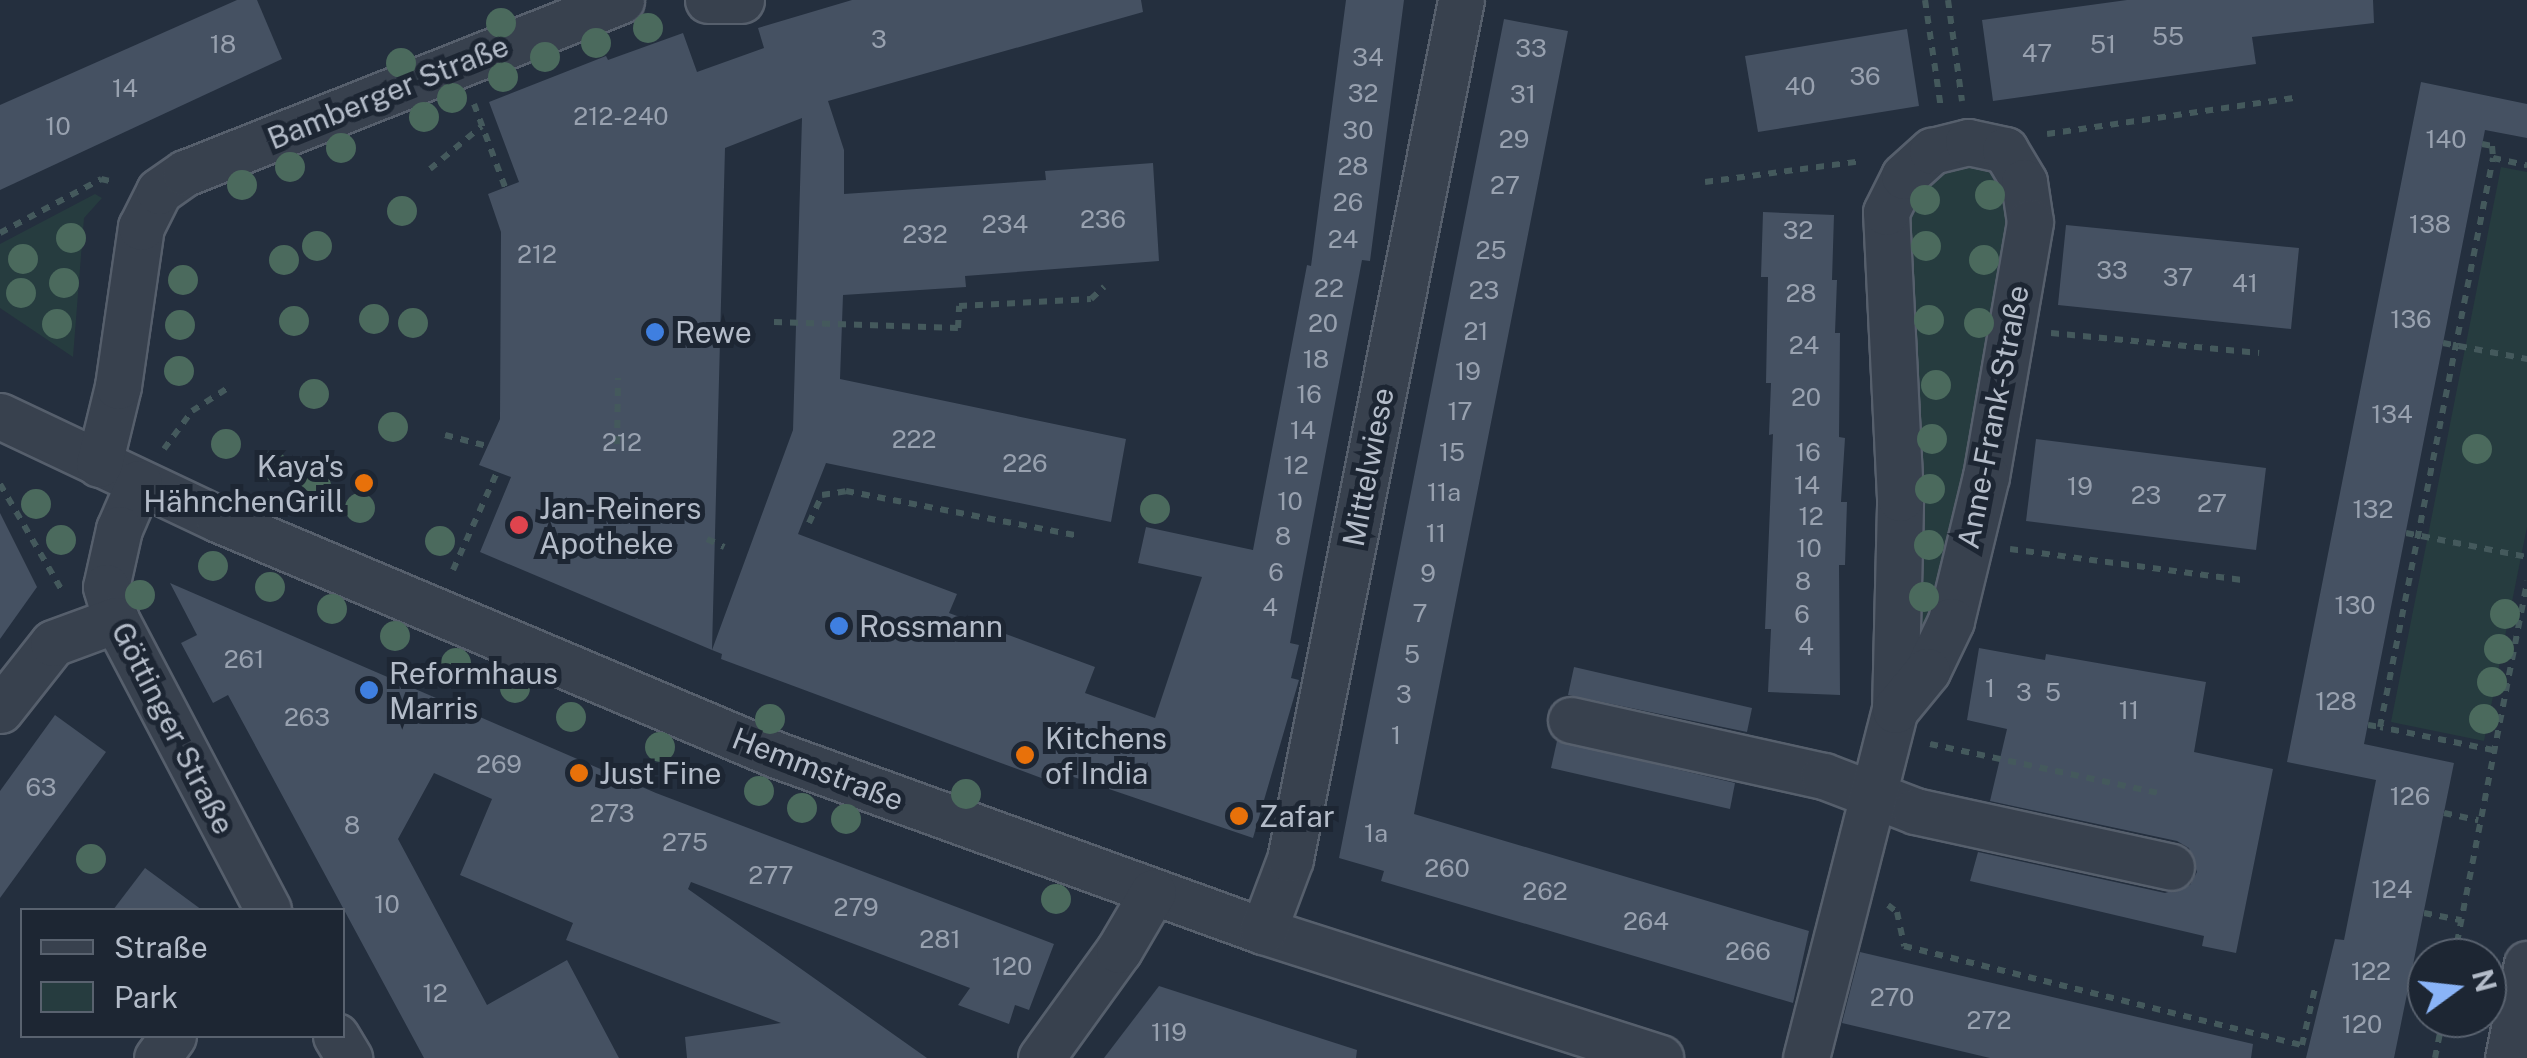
<!DOCTYPE html>
<html>
<head>
<meta charset="utf-8">
<style>
	body { margin:0 }
	#map { position:relative; width:2527px; height:1058px; overflow:hidden; background:#242f3e; font-family:"Public Sans",sans-serif }
	div>[style] { position:absolute }
	.green>* { inset:0; background:#263c3f }
	.building>* { inset:0; background:#455162 }
	.path>* { height:6px; margin-top:-3px; transform-origin:0; background:repeating-linear-gradient(90deg,#44595c 0 8px,transparent 0 16px) }
	.roads { filter:drop-shadow(2px 0 #565f6c) drop-shadow(-2px 0 #565f6c) drop-shadow(0 2px #565f6c) drop-shadow(0 -2px #565f6c) }
	.minor>* { height:45px; margin:-22.5px; padding:0 22.5px; transform-origin:22.5px; border-radius:22.5px; background:#38414e }
	.trees>* { width:30px; height:30px; margin:-15px; border-radius:50%; background:#4b6a5d }
	.dots>* { width:28px; height:28px; translate:-50% -50%; box-sizing:border-box; border:5px solid #1d2633; border-radius:50% }
	span { translate:-50% -50%; white-space:nowrap; text-align:center; line-height:1.15; -webkit-text-stroke:10px #1d2633; paint-order:stroke }
	.number-label { font-size:25px; color:#98a1af }
	.number-label span { -webkit-text-stroke-width:0 }
	.street-label { font-size:30px; color:#b4bcc9 }
	.poi-label { font-size:30px; color:#b4bcc9 }
	.left { translate:0 -50%; text-align:left }
	.right { translate:-100% -50%; text-align:right }
	.legend { position:absolute; left:20px; top:908px; width:325px; height:130px; box-sizing:border-box; background:#1d2633; border:2px solid #59626f; margin:0; padding:12px 18px; list-style:none; font-size:30px; color:#b4bcc9 }
	.legend li { display:flex; align-items:center; gap:20px; height:50px }
	.legend b { width:50px; border:2px solid #59626f }
	.north { position:absolute; left:2407px; top:938px; width:100px; height:100px; box-sizing:border-box; background:#1d2633; border:2px solid #59626f; border-radius:50%; rotate:75deg; font-size:28px; font-weight:700; line-height:40px; text-align:center; color:#b4bcc9 }
	.north::after { content:''; display:block; margin:auto; width:35px; height:45px; background:#8ab4f8; clip-path:polygon(50% 0,100% 100%,50% 72%,0 100%) }
</style>
</head>
<body>
<div id="map">
	<div class="green">
		<div style="clip-path:polygon(1989px 160px,2013px 211px,1976px 464px,1916px 666px,1897px 237px,1924px 173px)"></div>
		<div style="clip-path:polygon(2501px 167px,2527px 172px,2527px 527px,2484px 741px,2391px 722px)"></div>
		<div style="clip-path:polygon(95px 194px,102px 198px,84px 218px,73px 357px,0 308px,0 244px)"></div>
	</div>
	<div class="building">
		<div style="clip-path:polygon(237px 0,257px 0,282px 59px,0 190px,0 105px)"></div>
		<div style="clip-path:polygon(852px 0,1141px 0,1143px 12px,828px 101px,844px 150px,844px 194px,1046px 180px,1045px 171px,1153px 163px,1159px 261px,965px 276px,966px 287px,843px 295px,840px 379px,1126px 439px,1111px 522px,826px 463px,798px 534px,957px 594px,949px 613px,1095px 667px,1085px 693px,1155px 718px,1202px 577px,1138px 563px,1146px 527px,1253px 550px,1307px 265px,1311px 266px,1346px 0,1404px 0,1370px 261px,1362px 260px,1290px 643px,1299px 645px,1291px 678px,1299px 680px,1253px 838px,1056px 771px,1052px 782px,721px 659px,722px 654px,712px 650px,793px 430px,802px 118px,725px 148px,712px 650px,480px 552px,511px 477px,479px 465px,500px 419px,501px 232px,488px 194px,519px 182px,489px 102px,606px 56px,608px 60px,683px 33px,697px 72px,764px 48px,758px 28px)"></div>
		<div style="clip-path:polygon(2127px 0,2373px 0,2374px 23px,2252px 37px,2256px 64px,1993px 101px,1982px 20px)"></div>
		<div style="clip-path:polygon(1504px 19px,1568px 31px,1414px 814px,1809px 931px,1793px 1003px,1381px 881px,1384px 871px,1339px 858px)"></div>
		<div style="clip-path:polygon(1907px 29px,1919px 106px,1758px 132px,1745px 56px)"></div>
		<div style="clip-path:polygon(2421px 82px,2527px 104px,2527px 138px,2485px 130px,2364px 744px,2454px 763px,2394px 1058px,2306px 1058px,2335px 939px,2344px 940px,2376px 780px,2287px 762px)"></div>
		<div style="clip-path:polygon(1763px 212px,1834px 215px,1832px 280px,1837px 280px,1835px 333px,1840px 333px,1839px 437px,1845px 438px,1841px 502px,1847px 502px,1845px 565px,1839px 565px,1840px 695px,1768px 692px,1771px 629px,1765px 629px,1773px 434px,1769px 435px,1771px 383px,1766px 383px,1768px 277px,1761px 277px)"></div>
		<div style="clip-path:polygon(2066px 225px,2299px 248px,2291px 329px,2058px 305px)"></div>
		<div style="clip-path:polygon(2036px 439px,2266px 468px,2256px 550px,2026px 521px)"></div>
		<div style="clip-path:polygon(0 513px,37px 587px,0 639px)"></div>
		<div style="clip-path:polygon(170px 583px,656px 793px,1054px 944px,1029px 1010px,1015px 1005px,1009px 1024px,958px 1005px,970px 988px,691px 882px,688px 889px,927px 1058px,687px 1058px,685px 1037px,781px 1023px,566px 940px,573px 923px,460px 875px,492px 799px,434px 773px,398px 839px,487px 1005px,567px 960px,619px 1058px,424px 1058px,228px 695px,213px 703px,181px 643px,197px 635px)"></div>
		<div style="clip-path:polygon(1979px 648px,2045px 660px,2046px 654px,2206px 682px,2194px 752px,2273px 769px,2236px 953px,2202px 946px,2204px 936px,1970px 881px,1978px 852px,2165px 893px,2190px 885px,2197px 872px,2189px 848px,2177px 841px,1990px 801px,2007px 729px,1967px 720px)"></div>
		<div style="clip-path:polygon(1574px 667px,1752px 708px,1747px 732px,1568px 695px)"></div>
		<div style="clip-path:polygon(55px 715px,106px 752px,0 898px,0 791px)"></div>
		<div style="clip-path:polygon(1557px 741px,1735px 783px,1730px 809px,1551px 768px)"></div>
		<div style="clip-path:polygon(145px 868px,202px 910px,113px 910px)"></div>
		<div style="clip-path:polygon(1860px 952px,2253px 1044px,2251px 1058px,1990px 1058px,1842px 1023px)"></div>
		<div style="clip-path:polygon(1159px 986px,1357px 1050px,1356px 1058px,1104px 1058px)"></div>
	</div>
	<div class="path">
		<div style="left:1925px;top:0;width:109px;rotate:81.6deg"></div>
		<div style="left:1948px;top:0;width:102px;rotate:82.1deg"></div>
		<div style="left:474px;top:104px;width:89px;rotate:69.5deg"></div>
		<div style="left:2047px;top:134px;width:249px;rotate:-8.3deg"></div>
		<div style="left:2482px;top:144px;width:10px;rotate:11deg"></div>
		<div style="left:2492px;top:146px;width:12px;rotate:85deg"></div>
		<div style="left:430px;top:169px;width:67px;rotate:-39.6deg"></div>
		<div style="left:1705px;top:182px;width:158px;rotate:-7.6deg"></div>
		<div style="left:0;top:233px;width:115px;rotate:-28.1deg"></div>
		<div style="left:101px;top:179px;width:13px;rotate:13deg"></div>
		<div style="left:774px;top:322px;width:184px;rotate:1.9deg"></div>
		<div style="left:958px;top:328px;width:22px;rotate:-87deg"></div>
		<div style="left:959px;top:306px;width:132px;rotate:-3deg"></div>
		<div style="left:1091px;top:299px;width:18px;rotate:-43deg"></div>
		<div style="left:2051px;top:333px;width:209px;rotate:5.5deg"></div>
		<div style="left:2443px;top:343px;width:86px;rotate:10.8deg"></div>
		<div style="left:445px;top:435px;width:43px;rotate:14.7deg"></div>
		<div style="left:617px;top:444px;width:66px;rotate:-89.1deg"></div>
		<div style="left:164px;top:449px;width:47px;rotate:-53.6deg"></div>
		<div style="left:192px;top:411px;width:46px;rotate:-32.7deg"></div>
		<div style="left:0;top:484px;width:127px;rotate:59.8deg"></div>
		<div style="left:809px;top:523px;width:31px;rotate:-65deg"></div>
		<div style="left:822px;top:495px;width:24px;rotate:-9deg"></div>
		<div style="left:846px;top:491px;width:238px;rotate:10.9deg"></div>
		<div style="left:2406px;top:533px;width:123px;rotate:11.2deg"></div>
		<div style="left:707px;top:539px;width:19px;rotate:25deg"></div>
		<div style="left:2010px;top:549px;width:234px;rotate:7.6deg"></div>
		<div style="left:453px;top:570px;width:107px;rotate:-65.8deg"></div>
		<div style="left:2368px;top:725px;width:12px;rotate:9deg"></div>
		<div style="left:1930px;top:744px;width:233px;rotate:12.1deg"></div>
		<div style="left:2493px;top:750px;width:115px;rotate:-168.5deg"></div>
		<div style="left:2380px;top:727px;width:580px;rotate:-78.77deg"></div>
		<div style="left:2493px;top:158px;width:35px;rotate:12deg"></div>
		<div style="left:2444px;top:813px;width:35px;rotate:12deg"></div>
		<div style="left:1888px;top:905px;width:11px;rotate:38deg"></div>
		<div style="left:1897px;top:912px;width:35px;rotate:78deg"></div>
		<div style="left:1904px;top:946px;width:410px;rotate:14deg"></div>
		<div style="left:2302px;top:1045px;width:63px;rotate:-77.1deg"></div>
		<div style="left:2424px;top:913px;width:38px;rotate:11deg"></div>
		<div style="left:2459px;top:939px;width:20px;rotate:75deg"></div>
		<div style="left:2454px;top:958px;width:384px;rotate:-79deg"></div>
		<div style="left:2435px;top:1058px;width:41px;rotate:-78.7deg"></div>
	</div>
	<div class="roads">
		<div class="minor">
			<div style="left:708px;top:0;width:33px"></div>
			<div style="left:0;top:416px;width:241px;rotate:25.3deg"></div>
			<div style="left:218px;top:519px;width:607px;rotate:22.89deg"></div>
			<div style="left:777px;top:755px;width:517px;rotate:19.91deg"></div>
			<div style="left:1263px;top:931px;width:417px;rotate:17.7deg"></div>
			<div style="left:99px;top:464px;width:80px;rotate:-76.3deg"></div>
			<div style="left:118px;top:386px;width:161px;rotate:-81.8deg"></div>
			<div style="left:141px;top:227px;width:40px;rotate:-63.4deg"></div>
			<div style="left:159px;top:191px;width:32px;rotate:-35deg"></div>
			<div style="left:185px;top:173px;width:469px;rotate:-21.6deg"></div>
			<div style="left:139px;top:483px;width:50px;rotate:113.5deg"></div>
			<div style="left:119px;top:529px;width:59px;rotate:102.6deg"></div>
			<div style="left:106px;top:587px;width:34px;rotate:73deg"></div>
			<div style="left:116px;top:620px;width:327px;rotate:62.3deg"></div>
			<div style="left:0;top:710px;width:85px;rotate:-51.7deg"></div>
			<div style="left:53px;top:643px;width:67px;rotate:-20.1deg"></div>
			<div style="left:1571px;top:720px;width:259px;rotate:12.5deg"></div>
			<div style="left:1824px;top:776px;width:97px;rotate:21deg"></div>
			<div style="left:1915px;top:811px;width:262px;rotate:12.3deg"></div>
			<div style="left:1263px;top:931px;width:77px;rotate:-69.4deg"></div>
			<div style="left:1290px;top:859px;width:876px;rotate:-78.74deg"></div>
			<div style="left:336px;top:1036px;width:26px;rotate:59deg"></div>
			<div style="left:157px;top:1058px;width:27px;rotate:-54deg"></div>
			<div style="left:1041px;top:1058px;width:133px;rotate:-54.2deg"></div>
			<div style="left:1119px;top:950px;width:67px;rotate:-59.6deg"></div>
			<div style="left:1806px;top:1058px;width:359px;rotate:-75.7deg"></div>
			<div style="left:1895px;top:710px;width:212px;rotate:-88.6deg"></div>
			<div style="left:1900px;top:498px;width:286px;rotate:-92.8deg"></div>
			<div style="left:1886px;top:212px;width:40px;rotate:-63.4deg"></div>
			<div style="left:1904px;top:176px;width:38px;rotate:-42deg"></div>
			<div style="left:1932px;top:151px;width:37px;rotate:-14deg"></div>
			<div style="left:1968px;top:142px;width:38px;rotate:12deg"></div>
			<div style="left:2005px;top:150px;width:37px;rotate:59deg"></div>
			<div style="left:2024px;top:182px;width:40px;rotate:81.5deg"></div>
			<div style="left:2030px;top:222px;width:258px;rotate:99.8deg"></div>
			<div style="left:1986px;top:476px;width:149px;rotate:103.6deg"></div>
			<div style="left:1951px;top:621px;width:55px;rotate:115.6deg"></div>
			<div style="left:1927px;top:671px;width:50px;rotate:129.4deg"></div>
			<div style="left:2508px;top:1058px;width:96px;rotate:-78.6deg"></div>
		</div>
	</div>
	<div class="trees">
		<div style="left:501px;top:23px"></div>
		<div style="left:648px;top:28px"></div>
		<div style="left:596px;top:43px"></div>
		<div style="left:545px;top:57px"></div>
		<div style="left:401px;top:63px"></div>
		<div style="left:503px;top:77px"></div>
		<div style="left:452px;top:98px"></div>
		<div style="left:424px;top:117px"></div>
		<div style="left:341px;top:148px"></div>
		<div style="left:290px;top:167px"></div>
		<div style="left:242px;top:185px"></div>
		<div style="left:1990px;top:195px"></div>
		<div style="left:1925px;top:200px"></div>
		<div style="left:402px;top:211px"></div>
		<div style="left:71px;top:238px"></div>
		<div style="left:317px;top:246px"></div>
		<div style="left:1926px;top:246px"></div>
		<div style="left:23px;top:259px"></div>
		<div style="left:284px;top:260px"></div>
		<div style="left:1984px;top:260px"></div>
		<div style="left:183px;top:280px"></div>
		<div style="left:64px;top:283px"></div>
		<div style="left:21px;top:293px"></div>
		<div style="left:374px;top:319px"></div>
		<div style="left:1929px;top:320px"></div>
		<div style="left:294px;top:321px"></div>
		<div style="left:413px;top:323px"></div>
		<div style="left:1979px;top:323px"></div>
		<div style="left:57px;top:324px"></div>
		<div style="left:180px;top:325px"></div>
		<div style="left:179px;top:371px"></div>
		<div style="left:1936px;top:385px"></div>
		<div style="left:314px;top:394px"></div>
		<div style="left:393px;top:427px"></div>
		<div style="left:1932px;top:439px"></div>
		<div style="left:226px;top:444px"></div>
		<div style="left:2477px;top:449px"></div>
		<div style="left:273px;top:466px"></div>
		<div style="left:316px;top:486px"></div>
		<div style="left:1930px;top:489px"></div>
		<div style="left:36px;top:504px"></div>
		<div style="left:360px;top:508px"></div>
		<div style="left:1155px;top:509px"></div>
		<div style="left:61px;top:540px"></div>
		<div style="left:440px;top:541px"></div>
		<div style="left:1929px;top:545px"></div>
		<div style="left:213px;top:566px"></div>
		<div style="left:270px;top:587px"></div>
		<div style="left:140px;top:595px"></div>
		<div style="left:1924px;top:597px"></div>
		<div style="left:332px;top:609px"></div>
		<div style="left:2505px;top:614px"></div>
		<div style="left:395px;top:636px"></div>
		<div style="left:2499px;top:649px"></div>
		<div style="left:456px;top:663px"></div>
		<div style="left:2492px;top:682px"></div>
		<div style="left:515px;top:688px"></div>
		<div style="left:571px;top:717px"></div>
		<div style="left:770px;top:719px"></div>
		<div style="left:2484px;top:719px"></div>
		<div style="left:660px;top:747px"></div>
		<div style="left:759px;top:791px"></div>
		<div style="left:966px;top:794px"></div>
		<div style="left:802px;top:808px"></div>
		<div style="left:846px;top:819px"></div>
		<div style="left:91px;top:859px"></div>
		<div style="left:1056px;top:899px"></div>
	</div>
	<div class="dots">
		<div style="left:655px;top:332px;background:#3f7fe0"></div>
		<div style="left:364px;top:483px;background:#e8710a"></div>
		<div style="left:519px;top:525px;background:#e0444e"></div>
		<div style="left:839px;top:626px;background:#3f7fe0"></div>
		<div style="left:369px;top:690px;background:#3f7fe0"></div>
		<div style="left:1025px;top:755px;background:#e8710a"></div>
		<div style="left:579px;top:773px;background:#e8710a"></div>
		<div style="left:1239px;top:816px;background:#e8710a"></div>
	</div>
	<div class="number-label">
		<span style="left:2168px;top:36px">55</span>
		<span style="left:879px;top:39px">3</span>
		<span style="left:223px;top:44px">18</span>
		<span style="left:2103px;top:44px">51</span>
		<span style="left:1531px;top:48px">33</span>
		<span style="left:2037px;top:53px">47</span>
		<span style="left:1368px;top:57px">34</span>
		<span style="left:1865px;top:76px">36</span>
		<span style="left:1800px;top:86px">40</span>
		<span style="left:125px;top:88px">14</span>
		<span style="left:1363px;top:93px">32</span>
		<span style="left:1523px;top:94px">31</span>
		<span style="left:621px;top:116px">212-240</span>
		<span style="left:58px;top:126px">10</span>
		<span style="left:1358px;top:130px">30</span>
		<span style="left:1514px;top:139px">29</span>
		<span style="left:2446px;top:139px">140</span>
		<span style="left:1353px;top:166px">28</span>
		<span style="left:1505px;top:185px">27</span>
		<span style="left:1348px;top:202px">26</span>
		<span style="left:1103px;top:219px">236</span>
		<span style="left:1005px;top:224px">234</span>
		<span style="left:2430px;top:224px">138</span>
		<span style="left:1798px;top:230px">32</span>
		<span style="left:925px;top:234px">232</span>
		<span style="left:1343px;top:239px">24</span>
		<span style="left:1491px;top:250px">25</span>
		<span style="left:537px;top:254px">212</span>
		<span style="left:2112px;top:270px">33</span>
		<span style="left:2178px;top:277px">37</span>
		<span style="left:2245px;top:283px">41</span>
		<span style="left:1329px;top:288px">22</span>
		<span style="left:1484px;top:290px">23</span>
		<span style="left:1801px;top:293px">28</span>
		<span style="left:2411px;top:319px">136</span>
		<span style="left:1323px;top:323px">20</span>
		<span style="left:1476px;top:331px">21</span>
		<span style="left:1804px;top:345px">24</span>
		<span style="left:1316px;top:359px">18</span>
		<span style="left:1468px;top:371px">19</span>
		<span style="left:1309px;top:394px">16</span>
		<span style="left:1806px;top:397px">20</span>
		<span style="left:1460px;top:411px">17</span>
		<span style="left:2392px;top:414px">134</span>
		<span style="left:1303px;top:430px">14</span>
		<span style="left:914px;top:439px">222</span>
		<span style="left:622px;top:442px">212</span>
		<span style="left:1452px;top:452px">15</span>
		<span style="left:1808px;top:452px">16</span>
		<span style="left:1025px;top:463px">226</span>
		<span style="left:1296px;top:465px">12</span>
		<span style="left:1807px;top:485px">14</span>
		<span style="left:2080px;top:486px">19</span>
		<span style="left:1444px;top:492px">11a</span>
		<span style="left:2146px;top:495px">23</span>
		<span style="left:1290px;top:501px">10</span>
		<span style="left:2212px;top:503px">27</span>
		<span style="left:2373px;top:509px">132</span>
		<span style="left:1811px;top:516px">12</span>
		<span style="left:1436px;top:533px">11</span>
		<span style="left:1283px;top:536px">8</span>
		<span style="left:1809px;top:548px">10</span>
		<span style="left:1276px;top:572px">6</span>
		<span style="left:1428px;top:573px">9</span>
		<span style="left:1803px;top:581px">8</span>
		<span style="left:2355px;top:605px">130</span>
		<span style="left:1270px;top:607px">4</span>
		<span style="left:1420px;top:613px">7</span>
		<span style="left:1802px;top:614px">6</span>
		<span style="left:1806px;top:646px">4</span>
		<span style="left:1412px;top:654px">5</span>
		<span style="left:244px;top:659px">261</span>
		<span style="left:1990px;top:688px">1</span>
		<span style="left:2024px;top:692px">3</span>
		<span style="left:2053px;top:692px">5</span>
		<span style="left:1404px;top:694px">3</span>
		<span style="left:2336px;top:701px">128</span>
		<span style="left:2129px;top:710px">11</span>
		<span style="left:307px;top:717px">263</span>
		<span style="left:1396px;top:735px">1</span>
		<span style="left:499px;top:764px">269</span>
		<span style="left:41px;top:787px">63</span>
		<span style="left:2410px;top:796px">126</span>
		<span style="left:612px;top:813px">273</span>
		<span style="left:352px;top:825px">8</span>
		<span style="left:1376px;top:833px">1a</span>
		<span style="left:685px;top:842px">275</span>
		<span style="left:1447px;top:868px">260</span>
		<span style="left:771px;top:875px">277</span>
		<span style="left:2392px;top:889px">124</span>
		<span style="left:1545px;top:891px">262</span>
		<span style="left:387px;top:904px">10</span>
		<span style="left:856px;top:907px">279</span>
		<span style="left:1646px;top:921px">264</span>
		<span style="left:940px;top:939px">281</span>
		<span style="left:1748px;top:951px">266</span>
		<span style="left:1012px;top:966px">120</span>
		<span style="left:2371px;top:971px">122</span>
		<span style="left:435px;top:993px">12</span>
		<span style="left:1892px;top:997px">270</span>
		<span style="left:1989px;top:1020px">272</span>
		<span style="left:2362px;top:1024px">120</span>
		<span style="left:1169px;top:1032px">119</span>
	</div>
	<div class="street-label">
		<span style="left:388px;top:92px;rotate:-22deg">Bamberger Straße</span>
		<span style="left:1993px;top:417px;rotate:-79deg">Anne-Frank-Straße</span>
		<span style="left:1368px;top:467px;rotate:-79deg">Mittelwiese</span>
		<span style="left:173px;top:728px;rotate:63deg">Göttinger Straße</span>
		<span style="left:818px;top:769px;rotate:21deg">Hemmstraße</span>
	</div>
	<div class="poi-label">
		<span class="left" style="left:675px;top:332px">Rewe</span>
		<span class="right" style="left:344px;top:483px">Kaya's<br>HähnchenGrill</span>
		<span class="left" style="left:539px;top:525px">Jan-Reiners<br>Apotheke</span>
		<span class="left" style="left:859px;top:626px">Rossmann</span>
		<span class="left" style="left:389px;top:690px">Reformhaus<br>Marris</span>
		<span class="left" style="left:1045px;top:755px">Kitchens<br>of India</span>
		<span class="left" style="left:599px;top:773px">Just Fine</span>
		<span class="left" style="left:1259px;top:816px">Zafar</span>
	</div>
	<ul class="legend">
	<li><b style="height:12px;background:#38414e"></b>Straße</li>
	<li><b style="height:28px;background:#263c3f"></b>Park</li>
	</ul>
	<div class="north">N</div>
</div>
</body>
</html>
